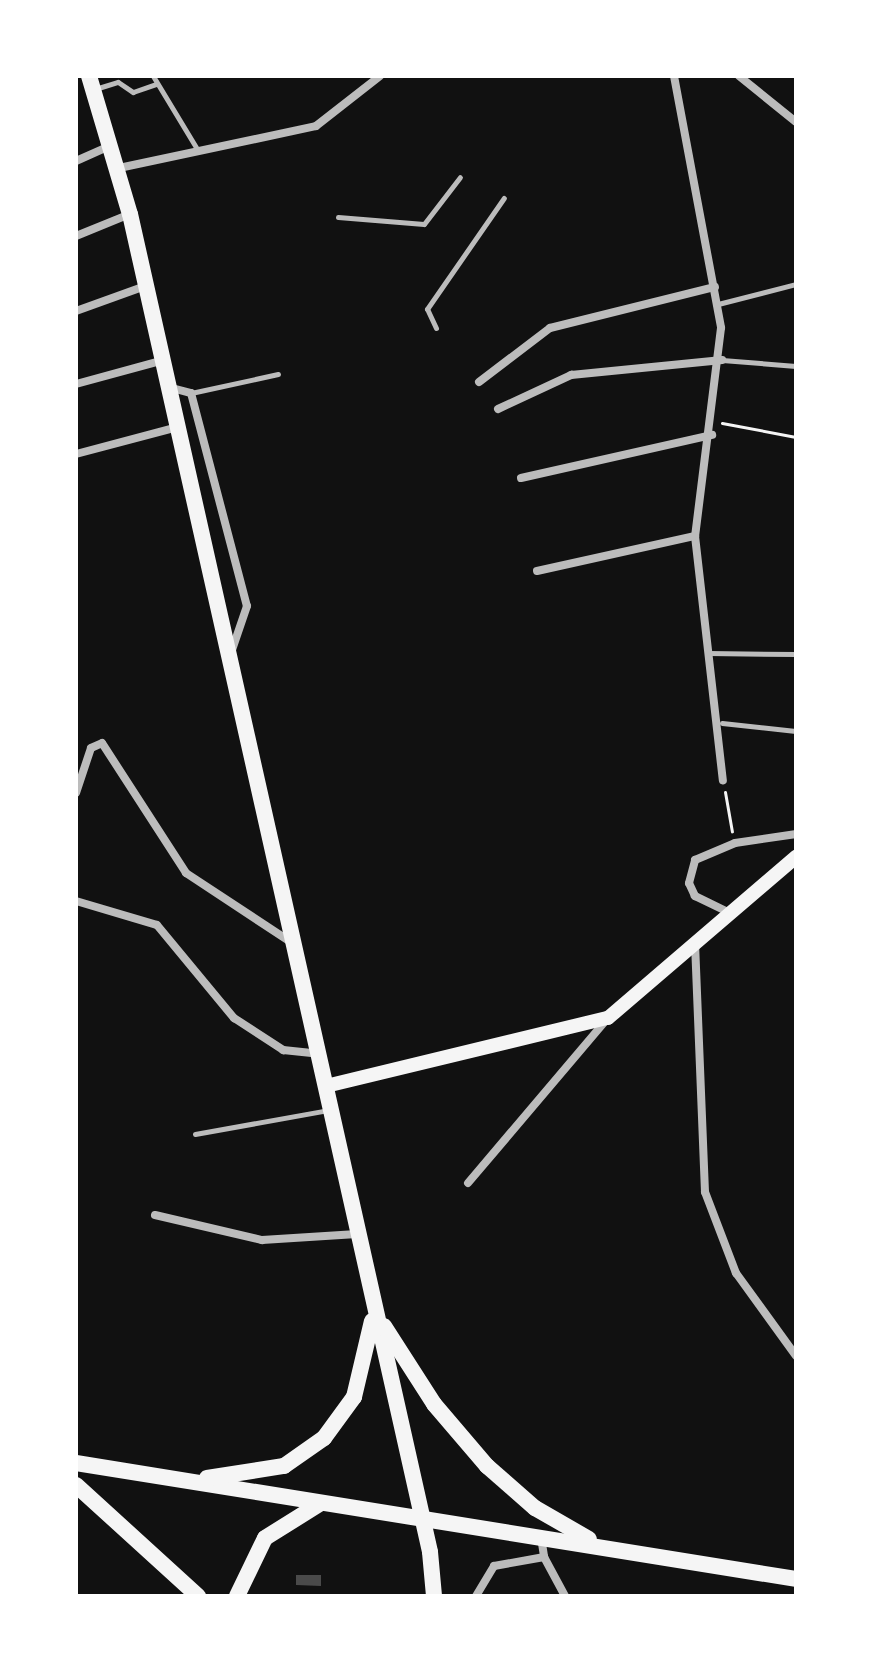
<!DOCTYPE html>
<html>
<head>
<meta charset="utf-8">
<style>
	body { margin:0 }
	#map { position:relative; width:872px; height:1672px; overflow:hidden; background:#111; font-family:"PT Sans",sans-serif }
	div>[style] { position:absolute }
	.building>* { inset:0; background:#4a4a4a }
	.path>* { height:3px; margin:-1.5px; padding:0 1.5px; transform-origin:1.5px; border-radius:1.5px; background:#f5f5f5 }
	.service>* { height:5px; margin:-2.5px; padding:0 2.5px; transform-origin:2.5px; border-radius:2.5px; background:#bcbcbc }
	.minor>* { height:8px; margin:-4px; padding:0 4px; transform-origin:4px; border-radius:4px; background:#bcbcbc }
	.secondary>* { height:14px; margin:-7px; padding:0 7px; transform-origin:7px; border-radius:7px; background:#f5f5f5 }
	.primary>* { height:16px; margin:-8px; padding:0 8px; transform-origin:8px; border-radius:8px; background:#f5f5f5 }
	span { translate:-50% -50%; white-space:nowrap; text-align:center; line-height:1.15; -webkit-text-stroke:8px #fff; paint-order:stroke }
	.frame { position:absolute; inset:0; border:78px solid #fff; pointer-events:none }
</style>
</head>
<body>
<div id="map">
	<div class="building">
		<div style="clip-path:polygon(296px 1575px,321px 1575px,321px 1586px,296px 1585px)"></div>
	</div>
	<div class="path">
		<div style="left:722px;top:423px;width:75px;rotate:10.7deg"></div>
		<div style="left:725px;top:792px;width:40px;rotate:80deg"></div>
	</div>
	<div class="service">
		<div style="left:153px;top:76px;width:85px;rotate:58.9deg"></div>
		<div style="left:95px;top:89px;width:24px;rotate:-17deg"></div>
		<div style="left:118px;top:82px;width:18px;rotate:34deg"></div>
		<div style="left:133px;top:92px;width:24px;rotate:-19deg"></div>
		<div style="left:338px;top:217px;width:86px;rotate:4.7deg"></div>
		<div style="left:424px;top:224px;width:59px;rotate:-52.5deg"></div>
		<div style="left:718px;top:304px;width:81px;rotate:-14.4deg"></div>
		<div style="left:436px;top:328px;width:21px;rotate:-115deg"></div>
		<div style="left:427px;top:309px;width:135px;rotate:-55.3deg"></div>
		<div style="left:722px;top:360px;width:74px;rotate:4.6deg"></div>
		<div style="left:191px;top:393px;width:89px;rotate:-12.3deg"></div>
		<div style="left:708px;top:653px;width:88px;rotate:0.7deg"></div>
		<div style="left:722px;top:723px;width:74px;rotate:6.2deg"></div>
		<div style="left:195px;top:1134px;width:135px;rotate:-10.2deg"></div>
	</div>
	<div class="minor">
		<div style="left:674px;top:76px;width:256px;rotate:79.4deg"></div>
		<div style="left:721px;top:328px;width:210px;rotate:97.1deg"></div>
		<div style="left:695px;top:536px;width:246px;rotate:83.5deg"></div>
		<div style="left:739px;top:76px;width:73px;rotate:38.9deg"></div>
		<div style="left:76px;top:161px;width:39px;rotate:-24deg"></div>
		<div style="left:119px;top:168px;width:201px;rotate:-12deg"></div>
		<div style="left:316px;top:126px;width:81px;rotate:-38deg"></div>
		<div style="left:76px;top:236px;width:58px;rotate:-22.2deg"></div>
		<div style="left:76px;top:311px;width:73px;rotate:-19.9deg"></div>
		<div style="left:479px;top:382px;width:89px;rotate:-37.3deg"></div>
		<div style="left:550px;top:328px;width:170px;rotate:-14deg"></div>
		<div style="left:76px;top:384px;width:87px;rotate:-15.3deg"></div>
		<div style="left:168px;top:387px;width:24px;rotate:15deg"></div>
		<div style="left:191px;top:393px;width:220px;rotate:75.3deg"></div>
		<div style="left:247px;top:606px;width:50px;rotate:108.8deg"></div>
		<div style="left:498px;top:409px;width:81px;rotate:-25deg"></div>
		<div style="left:571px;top:375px;width:152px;rotate:-5.7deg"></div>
		<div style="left:76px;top:454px;width:101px;rotate:-14.9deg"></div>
		<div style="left:521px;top:478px;width:196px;rotate:-12.7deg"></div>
		<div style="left:537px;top:571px;width:162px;rotate:-12.5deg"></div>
		<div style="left:76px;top:793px;width:47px;rotate:-71.6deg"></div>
		<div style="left:91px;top:748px;width:12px;rotate:-24deg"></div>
		<div style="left:102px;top:743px;width:155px;rotate:57.1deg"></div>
		<div style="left:186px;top:873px;width:127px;rotate:33.4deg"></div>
		<div style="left:76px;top:901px;width:84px;rotate:16.5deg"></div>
		<div style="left:157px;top:925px;width:121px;rotate:50.4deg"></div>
		<div style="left:234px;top:1018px;width:59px;rotate:33.1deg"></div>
		<div style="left:283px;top:1050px;width:36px;rotate:6deg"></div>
		<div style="left:728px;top:912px;width:37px;rotate:-154deg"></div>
		<div style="left:695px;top:896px;width:14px;rotate:-115deg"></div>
		<div style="left:689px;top:883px;width:24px;rotate:-75deg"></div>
		<div style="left:695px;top:860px;width:43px;rotate:-23deg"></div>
		<div style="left:735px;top:843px;width:62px;rotate:-8.4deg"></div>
		<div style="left:695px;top:943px;width:249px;rotate:87.7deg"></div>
		<div style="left:705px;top:1192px;width:87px;rotate:69.1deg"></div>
		<div style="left:736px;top:1273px;width:102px;rotate:54.1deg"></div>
		<div style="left:468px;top:1183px;width:215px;rotate:-49.7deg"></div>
		<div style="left:155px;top:1215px;width:110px;rotate:13.2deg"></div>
		<div style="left:262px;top:1240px;width:95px;rotate:-3.6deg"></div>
		<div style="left:541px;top:1537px;width:20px;rotate:81deg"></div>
		<div style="left:544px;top:1557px;width:44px;rotate:61.7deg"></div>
		<div style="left:476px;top:1596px;width:35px;rotate:-59deg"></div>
		<div style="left:494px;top:1566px;width:51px;rotate:-10.2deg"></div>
	</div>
	<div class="secondary">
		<div style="left:326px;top:1086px;width:290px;rotate:-13.6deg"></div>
		<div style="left:608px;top:1018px;width:248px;rotate:-40.6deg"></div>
	</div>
	<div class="primary">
		<div style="left:89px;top:76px;width:144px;rotate:73.5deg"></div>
		<div style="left:130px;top:214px;width:1371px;rotate:77.36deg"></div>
		<div style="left:430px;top:1552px;width:44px;rotate:84.8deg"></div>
		<div style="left:384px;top:1326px;width:93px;rotate:57.3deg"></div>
		<div style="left:434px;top:1404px;width:82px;rotate:49.5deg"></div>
		<div style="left:487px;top:1466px;width:64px;rotate:41.2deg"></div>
		<div style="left:535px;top:1508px;width:62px;rotate:29.9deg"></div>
		<div style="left:76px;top:1463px;width:729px;rotate:9.15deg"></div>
		<div style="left:207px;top:1478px;width:78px;rotate:-8.9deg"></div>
		<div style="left:284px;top:1466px;width:49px;rotate:-35deg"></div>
		<div style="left:324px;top:1438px;width:51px;rotate:-53.8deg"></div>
		<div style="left:354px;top:1397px;width:78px;rotate:-76.7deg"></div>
		<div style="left:76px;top:1485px;width:165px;rotate:42.3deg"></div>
		<div style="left:237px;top:1596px;width:64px;rotate:-64.2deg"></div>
		<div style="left:265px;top:1538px;width:66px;rotate:-32deg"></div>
	</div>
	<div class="frame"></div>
</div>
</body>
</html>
